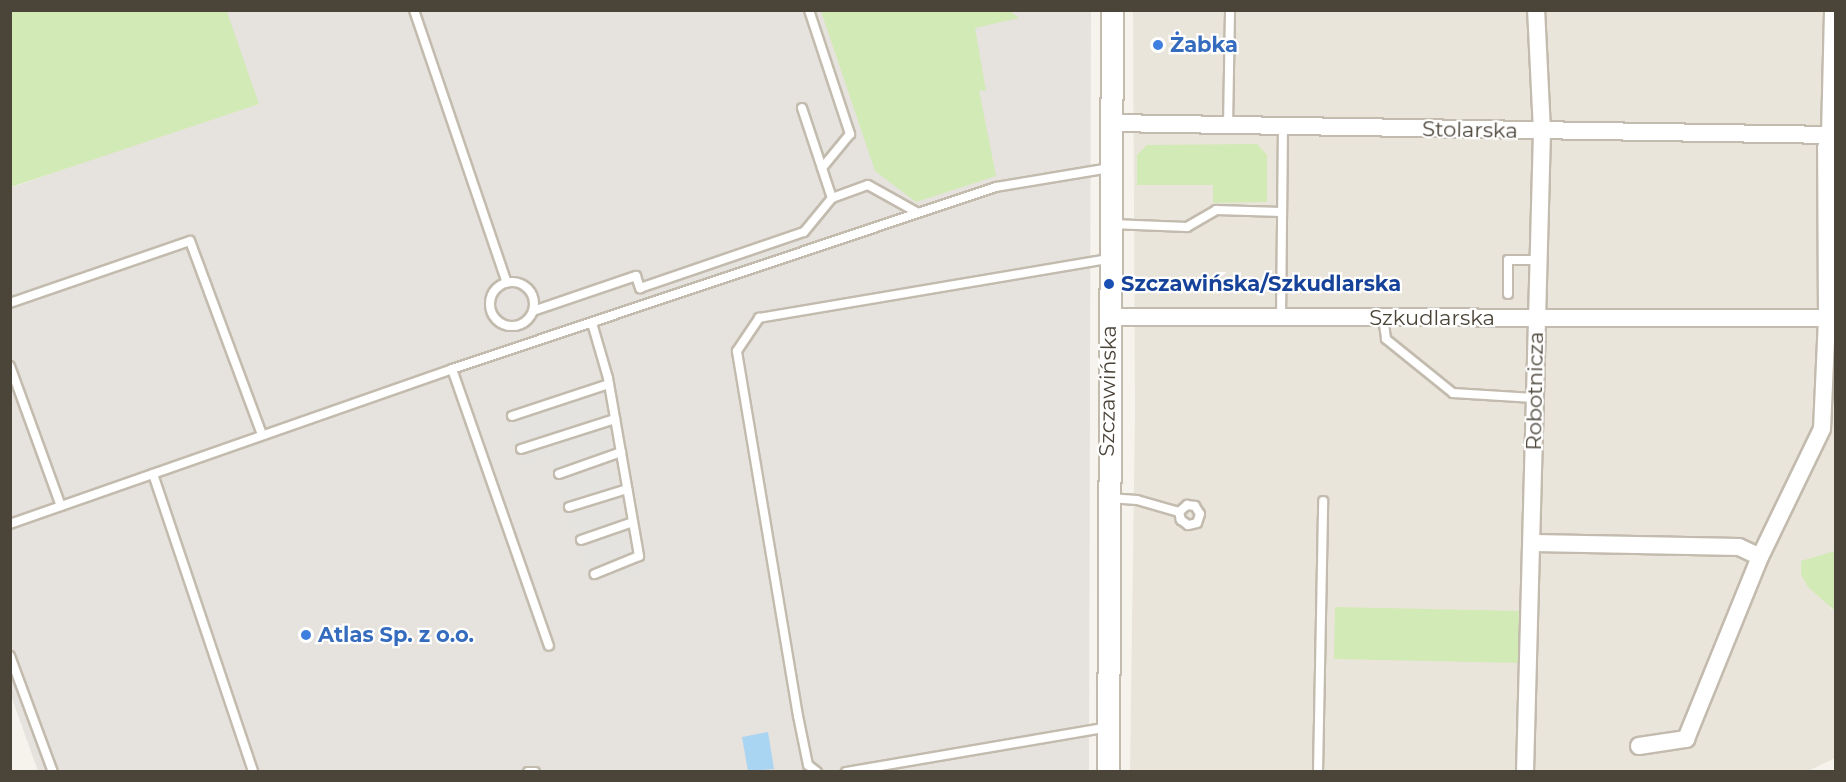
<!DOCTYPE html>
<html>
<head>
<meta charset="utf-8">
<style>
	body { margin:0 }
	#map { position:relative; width:1846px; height:782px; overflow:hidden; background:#f6f3ec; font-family:Montserrat,sans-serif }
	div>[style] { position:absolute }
	.residential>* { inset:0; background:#eae5da }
	.industrial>* { inset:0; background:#e6e2dd }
	.green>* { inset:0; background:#d2eab5 }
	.parking>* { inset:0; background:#e5e3e0 }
	.water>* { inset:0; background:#a9d4f2 }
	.roads { filter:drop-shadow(2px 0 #c2bbae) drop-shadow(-2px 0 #c2bbae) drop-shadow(0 2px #c2bbae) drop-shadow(0 -2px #c2bbae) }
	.service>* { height:8px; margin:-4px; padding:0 4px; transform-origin:4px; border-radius:4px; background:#fff }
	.service>.ring { margin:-4px; padding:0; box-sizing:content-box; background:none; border:8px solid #fff; border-radius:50% }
	.minor>* { height:16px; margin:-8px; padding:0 8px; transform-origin:8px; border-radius:8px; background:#fff }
	.tertiary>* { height:21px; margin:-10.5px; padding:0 10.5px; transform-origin:10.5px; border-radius:10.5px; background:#fff }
	.dots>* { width:16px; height:16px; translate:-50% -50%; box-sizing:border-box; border:3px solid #fff; border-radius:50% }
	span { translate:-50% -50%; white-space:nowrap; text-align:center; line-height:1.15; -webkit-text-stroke:4.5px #fff; paint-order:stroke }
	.shop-label { font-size:21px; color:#366cbe; font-weight:700 }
	.left { translate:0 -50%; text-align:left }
	.street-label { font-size:21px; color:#4b4439 }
	.transit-label { font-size:21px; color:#164399; font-weight:700 }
	.frame { position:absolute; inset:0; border:12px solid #4b4439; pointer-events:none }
</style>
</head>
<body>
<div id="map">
	<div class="residential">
		<div style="clip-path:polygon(1133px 11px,1835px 11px,1835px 551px,1830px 608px,1835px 611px,1835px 758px,1806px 772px,1130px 772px,1135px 411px)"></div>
	</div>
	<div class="industrial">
		<div style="clip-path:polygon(220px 11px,1091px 11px,1089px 771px,38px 771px,10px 693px,10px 188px,252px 103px)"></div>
	</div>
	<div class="green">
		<div style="clip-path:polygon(10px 11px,230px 11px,227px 12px,259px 104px,11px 187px)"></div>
		<div style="clip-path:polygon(1010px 11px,1019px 18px,975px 28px,986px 91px,979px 90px,996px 176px,916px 202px,875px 171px,821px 11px)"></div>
		<div style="clip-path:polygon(1257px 144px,1267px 155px,1267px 202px,1213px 203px,1213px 185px,1137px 185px,1137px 155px,1147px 145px)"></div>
		<div style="clip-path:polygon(1835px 551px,1836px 551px,1835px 611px,1808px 587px,1801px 574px,1801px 561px)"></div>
		<div style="clip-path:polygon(1335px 607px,1522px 611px,1521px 663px,1334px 659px)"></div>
	</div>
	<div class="parking">
		<div style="clip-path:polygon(598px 393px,605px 413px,513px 445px,506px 425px)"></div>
		<div style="clip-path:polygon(606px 428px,613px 449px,552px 470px,548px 459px,521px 468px,518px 458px)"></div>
		<div style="clip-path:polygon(611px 463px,618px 484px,562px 503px,555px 482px)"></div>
		<div style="clip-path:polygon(619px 499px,625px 518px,573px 536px,567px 517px)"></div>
		<div style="clip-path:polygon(624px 532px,631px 553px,585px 568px,578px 548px)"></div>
		<div style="clip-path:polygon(649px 562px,652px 570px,622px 581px,619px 572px)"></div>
	</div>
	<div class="water">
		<div style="clip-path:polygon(768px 732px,774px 769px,748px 771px,742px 737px)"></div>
	</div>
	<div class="roads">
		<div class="service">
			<div style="left:414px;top:10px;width:288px;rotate:71.2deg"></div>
			<div style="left:809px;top:10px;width:131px;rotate:71.7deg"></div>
			<div style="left:850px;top:134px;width:44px;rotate:129.5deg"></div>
			<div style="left:802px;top:108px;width:95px;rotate:71.6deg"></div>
			<div style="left:1228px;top:127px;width:117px;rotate:-89deg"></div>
			<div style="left:1111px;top:224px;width:76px;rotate:2.3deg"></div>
			<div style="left:1187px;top:227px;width:34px;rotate:-30deg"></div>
			<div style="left:1216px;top:210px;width:66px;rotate:1.7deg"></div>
			<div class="ring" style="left:490px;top:282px;width:36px;height:36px"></div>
			<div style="left:1508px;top:294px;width:34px;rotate:-90deg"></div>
			<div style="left:1508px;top:260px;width:29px"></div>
			<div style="left:10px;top:303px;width:190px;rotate:-19deg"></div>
			<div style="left:190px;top:241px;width:207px;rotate:69.6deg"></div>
			<div style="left:533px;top:311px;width:109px;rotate:-18.8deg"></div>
			<div style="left:636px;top:276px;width:13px;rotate:72deg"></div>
			<div style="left:640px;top:288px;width:173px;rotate:-18.9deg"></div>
			<div style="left:804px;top:232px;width:44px;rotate:-50.5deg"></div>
			<div style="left:832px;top:198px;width:38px;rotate:-20deg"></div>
			<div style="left:868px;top:185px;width:57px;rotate:29.2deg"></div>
			<div style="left:1383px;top:317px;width:22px;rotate:82deg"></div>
			<div style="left:1386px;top:339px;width:86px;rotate:38.9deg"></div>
			<div style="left:1453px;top:393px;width:81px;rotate:3.5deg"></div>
			<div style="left:1281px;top:318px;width:190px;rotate:-89.4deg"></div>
			<div style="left:592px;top:323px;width:57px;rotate:73.8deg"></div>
			<div style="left:608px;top:378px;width:181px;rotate:80.1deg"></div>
			<div style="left:639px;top:556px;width:48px;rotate:157.8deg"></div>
			<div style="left:10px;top:366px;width:149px;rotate:70deg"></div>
			<div style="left:452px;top:369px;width:293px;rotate:70.7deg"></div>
			<div style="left:512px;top:416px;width:102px;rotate:-18.3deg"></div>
			<div style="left:521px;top:449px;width:99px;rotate:-17.7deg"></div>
			<div style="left:153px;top:474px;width:314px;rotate:71.4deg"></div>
			<div style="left:559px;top:474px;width:66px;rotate:-19.5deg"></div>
			<div style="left:1109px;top:498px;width:28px;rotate:4deg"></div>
			<div style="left:1137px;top:500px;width:44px;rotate:15.9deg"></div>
			<div style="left:1187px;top:505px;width:8px;rotate:7deg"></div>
			<div style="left:1195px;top:506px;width:9px;rotate:58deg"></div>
			<div style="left:1200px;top:514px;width:9px;rotate:108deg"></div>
			<div style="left:1197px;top:523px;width:9px;rotate:167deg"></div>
			<div style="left:1188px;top:525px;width:9px;rotate:-144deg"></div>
			<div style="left:1181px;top:520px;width:8px;rotate:-104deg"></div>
			<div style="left:1179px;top:512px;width:11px;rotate:-41deg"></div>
			<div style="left:569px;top:507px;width:61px;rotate:-17.2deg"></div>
			<div style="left:10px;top:524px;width:468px;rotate:-19.3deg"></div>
			<div style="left:452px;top:369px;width:574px;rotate:-18.5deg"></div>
			<div style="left:996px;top:187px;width:116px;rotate:-9.5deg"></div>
			<div style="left:581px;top:540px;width:55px;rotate:-19.1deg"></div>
			<div style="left:10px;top:656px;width:124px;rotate:69.7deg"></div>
			<div style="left:528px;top:772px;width:7px"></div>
			<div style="left:817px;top:772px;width:11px;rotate:-142deg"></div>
			<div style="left:808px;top:765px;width:50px;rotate:-101.5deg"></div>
			<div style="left:798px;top:716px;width:370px;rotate:-99.5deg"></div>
			<div style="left:737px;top:351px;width:40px;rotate:-56deg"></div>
			<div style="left:759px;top:318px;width:355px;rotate:-9.6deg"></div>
			<div style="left:846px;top:772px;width:266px;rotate:-9.7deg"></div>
			<div style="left:1318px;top:772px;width:271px;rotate:-88.9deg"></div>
		</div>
		<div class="minor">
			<div style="left:1110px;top:123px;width:720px;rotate:0.95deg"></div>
			<div style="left:1110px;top:317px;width:717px;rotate:0.08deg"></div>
			<div style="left:1534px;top:543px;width:205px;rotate:1.1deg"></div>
			<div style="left:1739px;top:547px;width:23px;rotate:25deg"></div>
			<div style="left:1760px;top:557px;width:142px;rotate:-64.2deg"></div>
			<div style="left:1822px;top:429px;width:111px;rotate:-87.4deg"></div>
			<div style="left:1827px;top:318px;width:170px;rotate:-90.3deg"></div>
			<div style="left:1826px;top:148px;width:14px;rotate:-73deg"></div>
			<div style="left:1830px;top:135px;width:125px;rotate:-88.6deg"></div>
			<div style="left:1639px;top:746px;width:48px;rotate:-8.5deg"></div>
			<div style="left:1686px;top:739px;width:196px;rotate:-67.9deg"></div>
			<div style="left:1525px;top:772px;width:641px;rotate:-88.48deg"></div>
			<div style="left:1542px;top:131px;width:121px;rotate:-92.8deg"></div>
		</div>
		<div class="tertiary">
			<div style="left:1108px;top:772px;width:762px;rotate:-89.7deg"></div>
		</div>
	</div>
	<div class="dots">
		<div style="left:1158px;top:45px;background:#3f7fe0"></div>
		<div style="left:1109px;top:284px;background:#1a4fb4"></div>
		<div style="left:306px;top:635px;background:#3f7fe0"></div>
	</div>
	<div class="shop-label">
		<span class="left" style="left:1170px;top:45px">Żabka</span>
		<span class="left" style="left:318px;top:635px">Atlas Sp. z o.o.</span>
	</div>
	<div class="street-label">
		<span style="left:1470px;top:130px;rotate:1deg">Stolarska</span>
		<span style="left:1432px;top:318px">Szkudlarska</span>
		<span style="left:1108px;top:391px;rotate:-89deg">Szczawińska</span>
		<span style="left:1535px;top:391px;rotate:-89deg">Robotnicza</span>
	</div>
	<div class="transit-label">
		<span class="left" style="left:1121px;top:284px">Szczawińska/Szkudlarska</span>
	</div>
	<div class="frame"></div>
</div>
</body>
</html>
